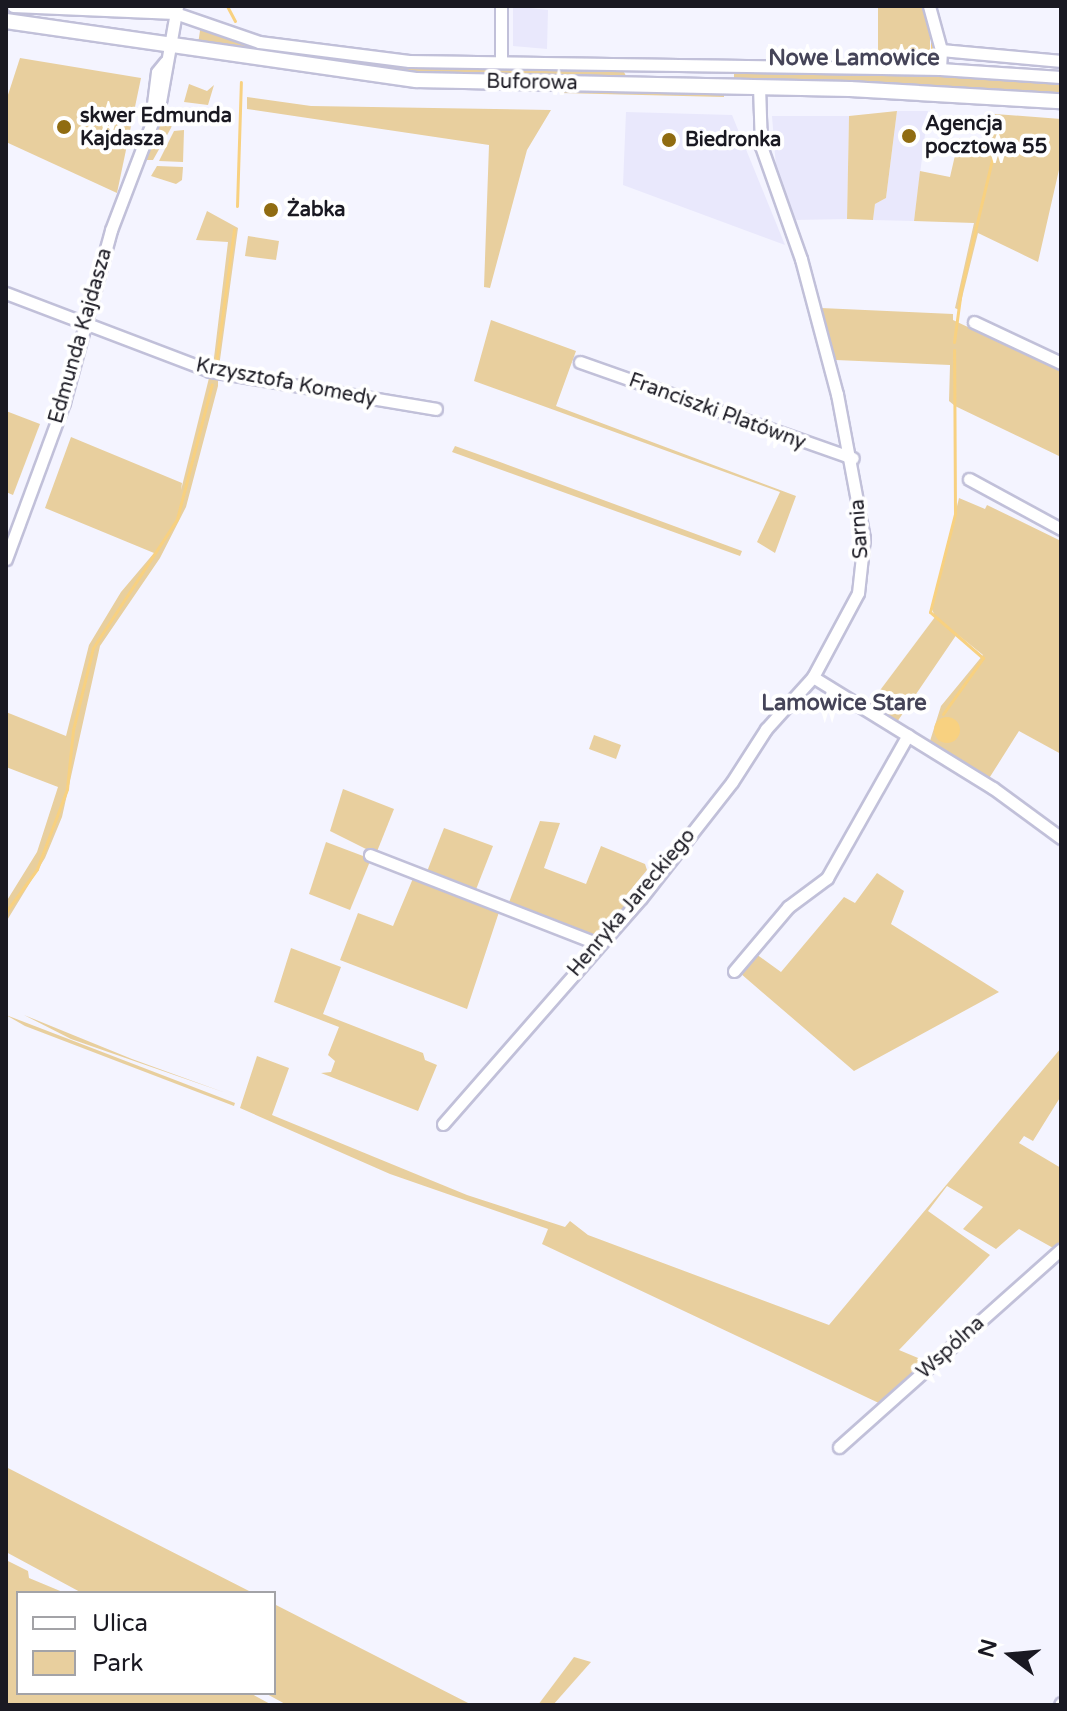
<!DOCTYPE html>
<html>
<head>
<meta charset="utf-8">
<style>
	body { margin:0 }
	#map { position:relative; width:1067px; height:1711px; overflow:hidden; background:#f4f4ff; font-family:"Varela Round",sans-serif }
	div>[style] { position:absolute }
	.built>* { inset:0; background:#e9e8fc }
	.green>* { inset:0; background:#e8cf9e }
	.water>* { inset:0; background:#f8d180 }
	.round { border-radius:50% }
	.stream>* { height:3px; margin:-1.5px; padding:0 1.5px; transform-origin:1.5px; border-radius:1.5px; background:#f8d180 }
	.roads { filter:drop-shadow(2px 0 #c1c0d9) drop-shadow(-2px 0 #c1c0d9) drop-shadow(0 2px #c1c0d9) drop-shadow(0 -2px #c1c0d9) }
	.minor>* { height:11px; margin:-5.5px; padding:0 5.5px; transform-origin:5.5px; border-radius:5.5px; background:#fff }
	.secondary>* { height:14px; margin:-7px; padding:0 7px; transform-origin:7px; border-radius:7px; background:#fff }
	.dots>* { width:22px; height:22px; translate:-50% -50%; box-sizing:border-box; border:4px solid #fff; border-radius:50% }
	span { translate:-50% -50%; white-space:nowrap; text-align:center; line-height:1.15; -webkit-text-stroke:8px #fff; paint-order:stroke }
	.street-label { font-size:20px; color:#1a1922 }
	.poi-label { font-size:20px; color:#1a1922; font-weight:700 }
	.left { translate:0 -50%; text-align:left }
	.neighbourhood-label { font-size:22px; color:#454458; font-weight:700 }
	.frame { position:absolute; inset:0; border:8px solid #1a1922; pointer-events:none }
	.legend { position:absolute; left:16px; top:1591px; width:260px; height:104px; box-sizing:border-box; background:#fff; border:2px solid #a3a3a7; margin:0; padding:10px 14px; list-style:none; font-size:24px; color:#1a1922 }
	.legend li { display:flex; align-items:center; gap:16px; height:40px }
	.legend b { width:40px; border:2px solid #a3a3a7 }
	.north { position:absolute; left:971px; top:1615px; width:80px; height:80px; -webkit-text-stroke:6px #fff; paint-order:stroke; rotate:286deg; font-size:22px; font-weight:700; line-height:32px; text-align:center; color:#1a1922 }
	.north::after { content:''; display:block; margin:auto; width:28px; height:36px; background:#1a1922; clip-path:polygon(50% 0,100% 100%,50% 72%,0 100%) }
</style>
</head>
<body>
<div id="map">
	<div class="built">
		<div style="clip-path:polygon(513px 6px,548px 10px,547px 49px,513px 46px)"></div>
		<div style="clip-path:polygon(897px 111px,928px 111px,914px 221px,873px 220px,875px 204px,886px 198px)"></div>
		<div style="clip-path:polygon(626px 112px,732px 115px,785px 245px,623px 185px)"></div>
		<div style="clip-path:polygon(772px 116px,849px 116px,847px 219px,794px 220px,776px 167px)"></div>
	</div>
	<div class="green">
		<div style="clip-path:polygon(878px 6px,922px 6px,930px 35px,930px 55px,878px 56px)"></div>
		<div style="clip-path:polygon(201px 24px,264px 48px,365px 62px,621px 66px,626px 76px,402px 73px,198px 44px)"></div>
		<div style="clip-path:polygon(20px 58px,141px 78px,117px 193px,6px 142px,6px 101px)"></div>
		<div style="clip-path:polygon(734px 70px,1061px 81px,1061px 95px,734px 78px)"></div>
		<div style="clip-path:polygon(189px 84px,207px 91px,214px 85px,208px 105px,184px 102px)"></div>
		<div style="clip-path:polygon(566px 89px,724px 94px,724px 97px,560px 93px)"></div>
		<div style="clip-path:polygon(247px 97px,311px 106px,551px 110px,527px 150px,490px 288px,484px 287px,489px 145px,247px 109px)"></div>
		<div style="clip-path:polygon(897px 111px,886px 198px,875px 204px,873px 220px,847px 219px,849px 116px)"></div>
		<div style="clip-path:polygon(164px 113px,175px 114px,171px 128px,153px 160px,145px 160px)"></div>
		<div style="clip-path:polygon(995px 114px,1061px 119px,1061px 161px,1038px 262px,978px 233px,959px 310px,955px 308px,974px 223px,914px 221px,920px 171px,950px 177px,959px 138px,986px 143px)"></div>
		<div style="clip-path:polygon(184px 130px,183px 162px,159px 161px,174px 131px)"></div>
		<div style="clip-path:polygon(157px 166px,183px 167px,182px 180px,176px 184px,151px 176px)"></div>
		<div style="clip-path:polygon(207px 211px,238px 228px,219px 367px,213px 366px,228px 242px,196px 240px)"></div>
		<div style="clip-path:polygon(248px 236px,279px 241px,276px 260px,245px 256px)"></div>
		<div style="clip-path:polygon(821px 308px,953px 314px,953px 320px,1061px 371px,1061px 457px,955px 406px,949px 401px,950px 365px,836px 360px)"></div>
		<div style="clip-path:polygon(491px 320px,576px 351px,556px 406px,796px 496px,775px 553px,757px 542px,780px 492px,474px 381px)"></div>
		<div style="clip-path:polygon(209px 378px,218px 380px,218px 386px,186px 507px,160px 558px,100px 646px,62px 817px,45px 858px,6px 922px,6px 902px,37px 852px,58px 787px,6px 767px,6px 712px,66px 736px,89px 645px,121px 592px,154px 553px,45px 508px,71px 437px,182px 483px,181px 490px)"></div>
		<div style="clip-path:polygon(6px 411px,40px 424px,13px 495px,6px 492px)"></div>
		<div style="clip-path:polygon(455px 446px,500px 462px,742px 551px,740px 556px,452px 452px)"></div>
		<div style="clip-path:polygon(959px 498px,985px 509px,987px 505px,1061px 541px,1061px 754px,1019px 731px,988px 780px,930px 741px,941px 706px,983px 655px,957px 634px,897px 722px,869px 705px,935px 617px,932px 609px)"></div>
		<div style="clip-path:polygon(594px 735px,621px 745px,616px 759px,589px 749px)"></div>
		<div style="clip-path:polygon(343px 789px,394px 809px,376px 854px,330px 831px)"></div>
		<div style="clip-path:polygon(540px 821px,560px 823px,544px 868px,586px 884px,601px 846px,645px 864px,647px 870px,624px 898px,630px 901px,602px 935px,594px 939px,508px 905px)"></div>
		<div style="clip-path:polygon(444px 828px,493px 846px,475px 892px,426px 874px)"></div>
		<div style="clip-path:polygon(326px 842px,371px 859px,350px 910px,309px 894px)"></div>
		<div style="clip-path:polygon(877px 873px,904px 891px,891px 924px,999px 992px,854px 1071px,740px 973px,756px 954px,781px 972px,844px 897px,855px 903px)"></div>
		<div style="clip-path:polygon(414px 876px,500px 909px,467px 1009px,340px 960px,358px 913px,393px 926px)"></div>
		<div style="clip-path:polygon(291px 948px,341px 967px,323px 1014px,423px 1053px,425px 1060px,437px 1065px,418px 1111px,321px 1073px,331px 1072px,335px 1061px,328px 1055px,339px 1027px,274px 1002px)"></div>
		<div style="clip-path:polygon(6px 1015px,235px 1103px,234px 1106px,25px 1026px)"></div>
		<div style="clip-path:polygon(24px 1015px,132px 1059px,226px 1093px,71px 1039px)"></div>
		<div style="clip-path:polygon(1061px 1048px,1061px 1096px,1033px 1141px,1024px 1136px,1019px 1143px,1061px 1168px,1061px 1242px,1055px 1249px,1019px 1229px,996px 1249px,963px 1229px,983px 1207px,947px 1186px,928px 1211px,990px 1255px,899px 1350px,930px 1363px,883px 1405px,542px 1244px,548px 1229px,390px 1174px,240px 1108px,257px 1056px,289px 1068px,272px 1115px,467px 1195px,565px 1227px,570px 1221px,588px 1235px,829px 1325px)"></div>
		<div style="clip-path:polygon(6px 1467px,80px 1505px,253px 1593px,82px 1593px,6px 1552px)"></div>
		<div style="clip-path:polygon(6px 1560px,28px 1571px,29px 1578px,65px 1593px,18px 1593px,18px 1693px,250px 1693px,272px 1705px,6px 1705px)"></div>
		<div style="clip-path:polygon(274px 1604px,472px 1705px,287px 1705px,265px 1693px,274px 1693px)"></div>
		<div style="clip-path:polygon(574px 1657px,591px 1662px,553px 1705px,538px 1705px)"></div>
	</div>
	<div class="water">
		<div class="round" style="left:934px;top:717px;width:26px;height:26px"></div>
	</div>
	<div class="stream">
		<div style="left:227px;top:6px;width:17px;rotate:62deg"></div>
		<div style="left:932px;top:57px;width:20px;rotate:-90deg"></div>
		<div style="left:237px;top:206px;width:124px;rotate:-88.2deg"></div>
		<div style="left:954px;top:342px;width:52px;rotate:-82.3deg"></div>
		<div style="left:961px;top:290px;width:163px;rotate:-76.6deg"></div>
		<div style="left:216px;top:363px;width:135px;rotate:-82.3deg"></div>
		<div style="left:943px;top:714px;width:69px;rotate:-54.5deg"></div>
		<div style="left:983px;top:658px;width:70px;rotate:-139deg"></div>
		<div style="left:930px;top:612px;width:101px;rotate:-75.7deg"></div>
		<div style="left:955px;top:514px;width:164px;rotate:-90.3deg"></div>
		<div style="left:6px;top:912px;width:53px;rotate:-54.2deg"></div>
		<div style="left:37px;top:869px;width:85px;rotate:-69.4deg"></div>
		<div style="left:67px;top:789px;width:59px;rotate:-84.2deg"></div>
		<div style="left:73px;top:730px;width:84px;rotate:-76.3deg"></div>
		<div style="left:93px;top:648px;width:154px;rotate:-56.9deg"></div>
		<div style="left:177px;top:519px;width:139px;rotate:-75.5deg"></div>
	</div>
	<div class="roads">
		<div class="minor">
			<div style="left:13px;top:6px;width:162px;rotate:2.5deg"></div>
			<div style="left:175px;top:13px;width:89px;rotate:19deg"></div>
			<div style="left:259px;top:42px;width:151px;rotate:7.2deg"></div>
			<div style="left:409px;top:61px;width:531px;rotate:0.86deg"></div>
			<div style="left:940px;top:69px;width:121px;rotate:3.8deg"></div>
			<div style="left:929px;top:6px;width:46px;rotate:74.7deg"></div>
			<div style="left:941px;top:50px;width:19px;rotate:93deg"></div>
			<div style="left:941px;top:50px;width:121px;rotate:5.2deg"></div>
			<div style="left:501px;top:61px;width:55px;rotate:-90deg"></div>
			<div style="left:759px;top:86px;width:60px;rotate:88.1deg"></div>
			<div style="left:761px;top:146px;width:120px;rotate:70.5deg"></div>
			<div style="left:801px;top:259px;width:140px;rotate:75.1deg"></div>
			<div style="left:837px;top:394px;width:147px;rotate:79.4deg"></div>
			<div style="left:864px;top:538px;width:55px;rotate:96.2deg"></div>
			<div style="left:858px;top:593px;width:95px;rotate:118.2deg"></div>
			<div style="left:152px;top:112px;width:40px;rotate:-82.9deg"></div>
			<div style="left:157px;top:72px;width:13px;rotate:-51deg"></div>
			<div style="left:6px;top:293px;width:218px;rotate:20.9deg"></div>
			<div style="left:210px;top:371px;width:229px;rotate:9.5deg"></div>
			<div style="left:974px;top:322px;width:96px;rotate:25.2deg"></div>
			<div style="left:580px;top:362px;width:289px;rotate:19.4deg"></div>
			<div style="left:969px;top:479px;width:105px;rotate:28.5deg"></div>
			<div style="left:6px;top:559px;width:167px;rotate:-69.7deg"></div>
			<div style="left:64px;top:402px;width:178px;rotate:-74.7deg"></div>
			<div style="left:111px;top:230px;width:137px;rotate:-69.1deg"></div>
			<div style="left:160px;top:102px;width:97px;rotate:-79.9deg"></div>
			<div style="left:813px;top:677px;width:211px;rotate:31.7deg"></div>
			<div style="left:993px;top:788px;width:84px;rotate:36.3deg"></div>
			<div style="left:370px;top:855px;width:245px;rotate:21.3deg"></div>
			<div style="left:734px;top:971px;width:84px;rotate:-49.8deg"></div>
			<div style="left:788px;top:907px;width:49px;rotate:-36.6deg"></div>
			<div style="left:827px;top:878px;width:164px;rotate:-60.5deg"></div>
			<div style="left:443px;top:1124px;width:300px;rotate:-48.8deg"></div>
			<div style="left:641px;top:898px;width:147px;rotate:-51.9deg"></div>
			<div style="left:732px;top:782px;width:63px;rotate:-57.3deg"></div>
			<div style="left:766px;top:729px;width:70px;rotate:-47.9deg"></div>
			<div style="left:839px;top:1447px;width:297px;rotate:-41.7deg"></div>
			<div style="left:1060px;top:1705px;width:2px;rotate:-63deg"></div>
		</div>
		<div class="secondary">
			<div style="left:6px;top:21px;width:414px;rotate:8.2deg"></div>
			<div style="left:416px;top:80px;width:434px;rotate:1.2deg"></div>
			<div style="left:850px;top:89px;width:211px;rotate:3.3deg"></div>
		</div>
	</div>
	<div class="dots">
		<div style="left:64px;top:127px;background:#906c11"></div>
		<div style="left:909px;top:136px;background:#906c11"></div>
		<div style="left:669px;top:140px;background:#906c11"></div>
		<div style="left:271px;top:210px;background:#906c11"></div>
	</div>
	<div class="street-label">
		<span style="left:532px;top:83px;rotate:1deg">Buforowa</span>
		<span style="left:81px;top:336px;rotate:-74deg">Edmunda Kajdasza</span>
		<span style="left:286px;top:383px;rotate:11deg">Krzysztofa Komedy</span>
		<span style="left:717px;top:412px;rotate:20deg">Franciszki Platówny</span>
		<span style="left:860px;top:529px;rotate:-94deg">Sarnia</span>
		<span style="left:632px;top:903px;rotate:-50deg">Henryka Jareckiego</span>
		<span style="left:951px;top:1348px;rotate:-42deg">Wspólna</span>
	</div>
	<div class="poi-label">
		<span class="left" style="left:80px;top:128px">skwer Edmunda<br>Kajdasza</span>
		<span class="left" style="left:925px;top:136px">Agencja<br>pocztowa 55</span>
		<span class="left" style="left:685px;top:140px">Biedronka</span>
		<span class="left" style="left:287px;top:210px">Żabka</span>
	</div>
	<div class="neighbourhood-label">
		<span style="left:854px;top:59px">Nowe Lamowice</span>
		<span style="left:844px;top:704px">Lamowice Stare</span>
	</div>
	<div class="frame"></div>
	<ul class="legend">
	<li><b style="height:10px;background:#fff"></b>Ulica</li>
	<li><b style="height:22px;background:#e8cf9e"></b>Park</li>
	</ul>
	<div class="north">N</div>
</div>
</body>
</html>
